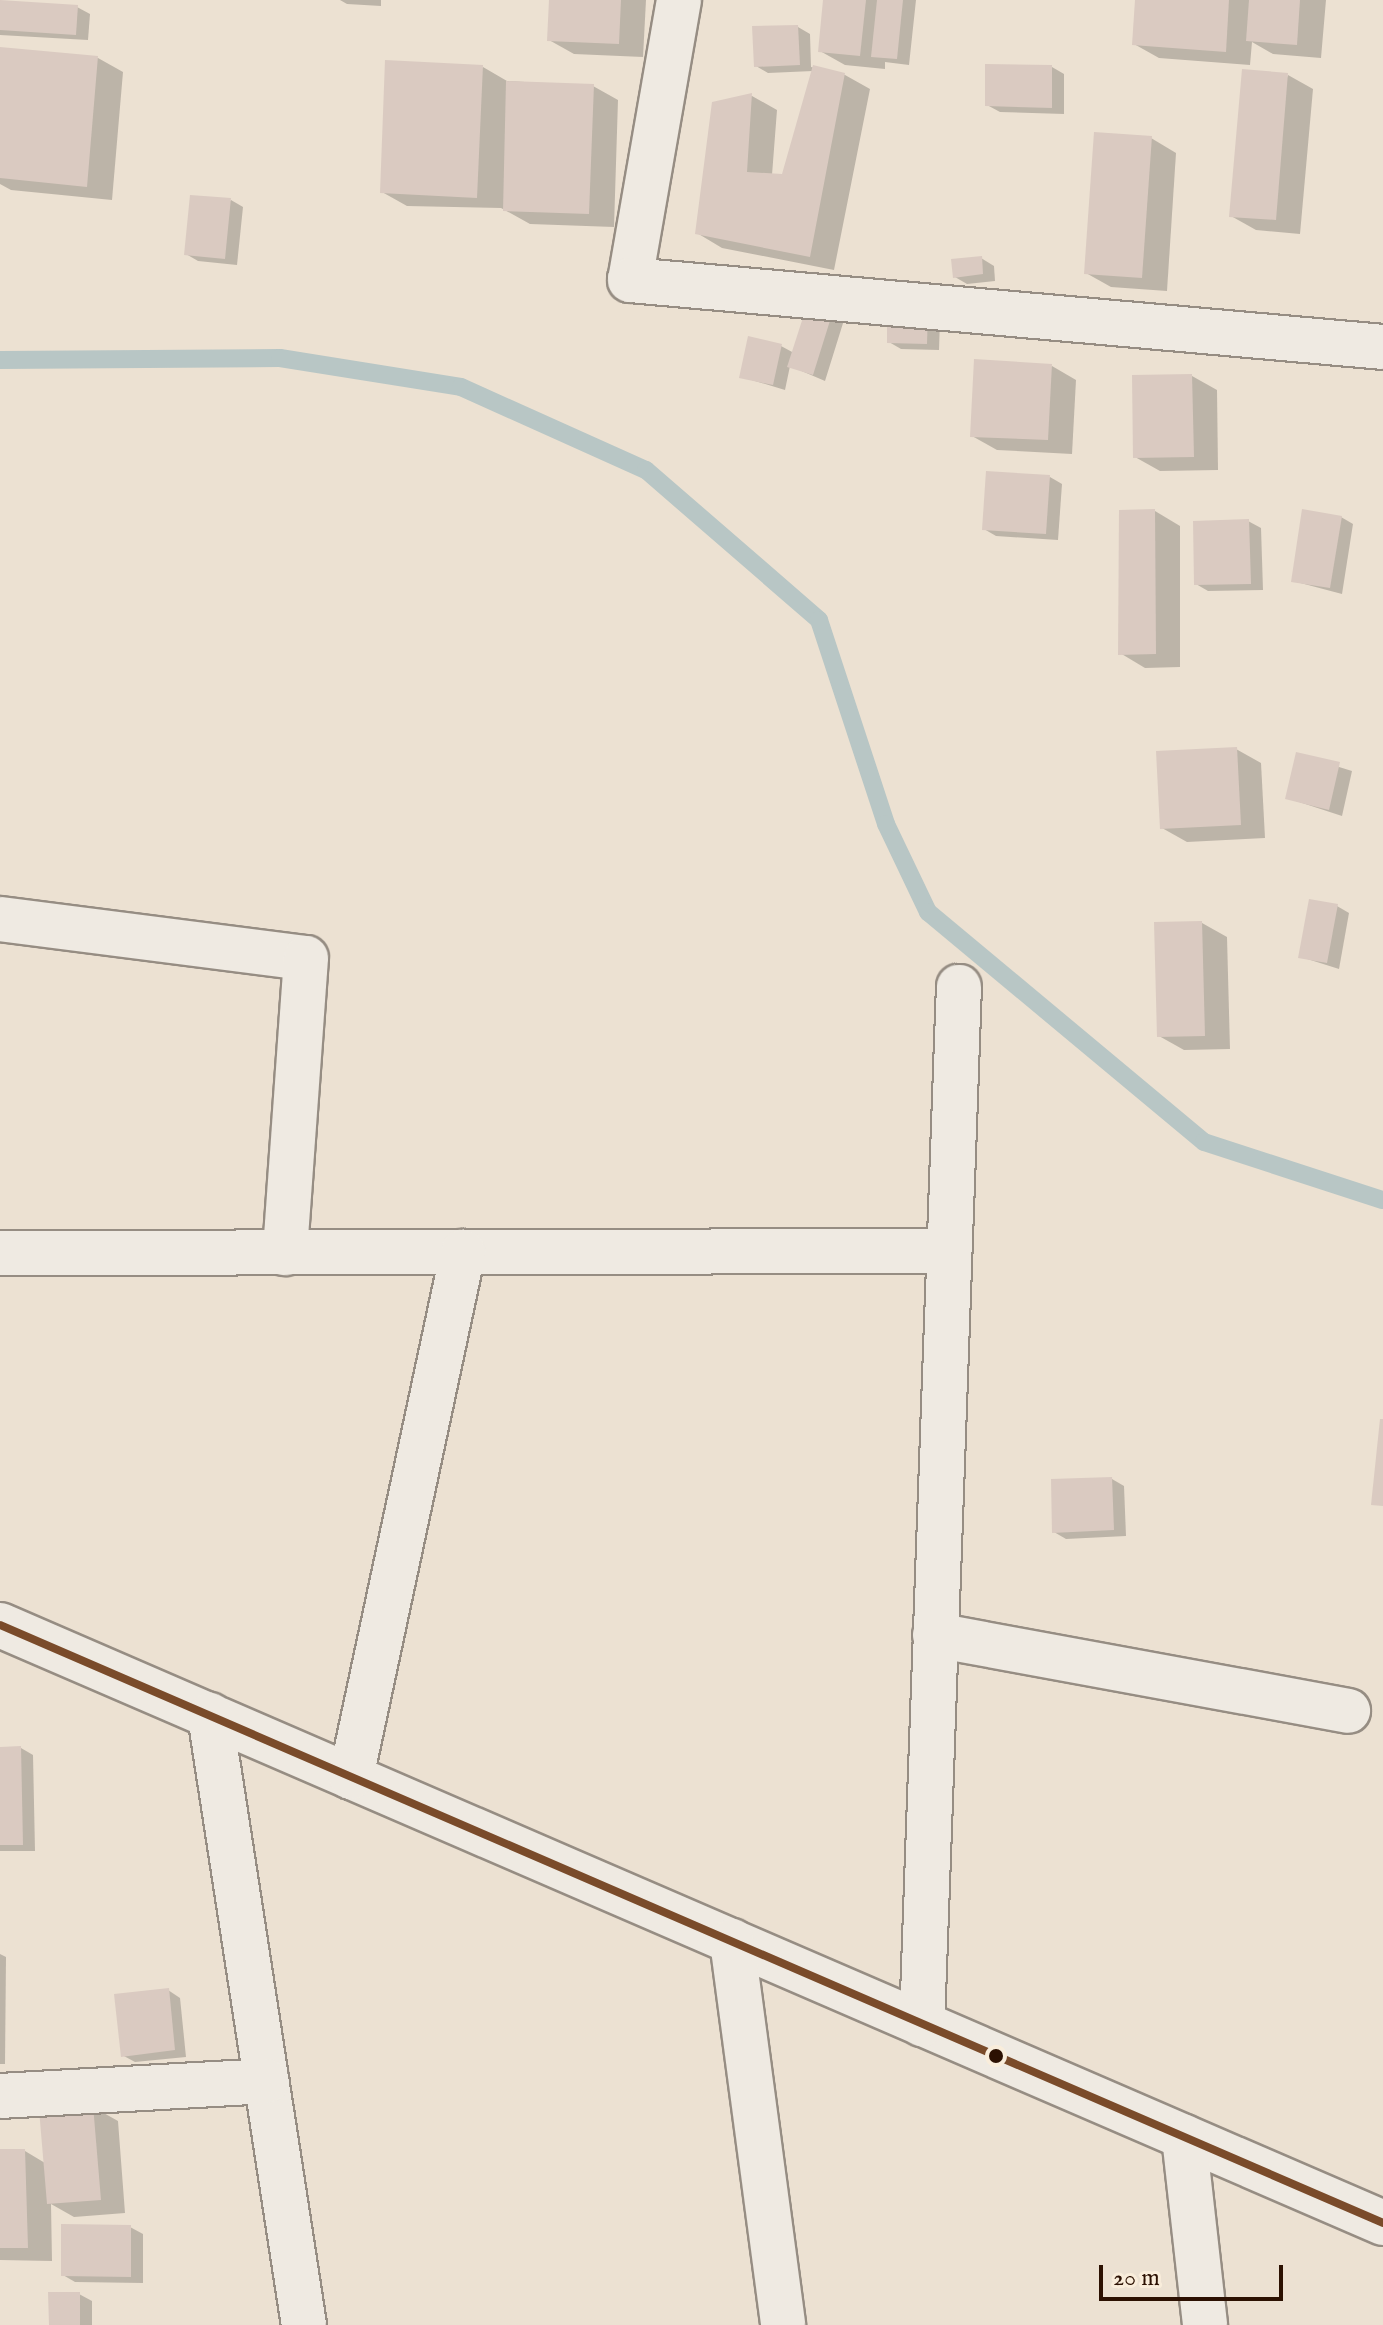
<!DOCTYPE html>
<html>
<head>
<meta charset="utf-8">
<style>
	body { margin:0 }
	#map { position:relative; width:1383px; height:2325px; overflow:hidden; background:#ece1d2; font-family:"IM FELL English",serif }
	div>[style] { position:absolute }
	.shadow>* { inset:0; background:#0003 }
	.stream>* { height:18px; margin:-9px; padding:0 9px; transform-origin:9px; border-radius:9px; background:#b8c6c5 }
	.building>* { inset:0; background:#dacac1 }
	.roads { filter:drop-shadow(2px 0 #968d83) drop-shadow(-2px 0 #968d83) drop-shadow(0 2px #968d83) drop-shadow(0 -2px #968d83) }
	.minor>* { height:44px; margin:-22px; padding:0 22px; transform-origin:22px; border-radius:22px; background:#efeae2 }
	.bus-1>* { height:8px; margin:-4px; padding:0 4px; transform-origin:4px; border-radius:4px; background:#7a4b2a }
	.dots>* { width:22px; height:22px; translate:-50% -50%; box-sizing:border-box; border:4px solid #f9eddb; border-radius:50% }
	span { translate:-50% -50%; white-space:nowrap; text-align:center; line-height:1.15; -webkit-text-stroke:6px #f9eddb; paint-order:stroke }
	.scale { position:absolute; left:1099px; top:2265px; width:184px; height:36px; box-sizing:border-box; border:4px solid #2c1102; border-top:0; padding-left:10px; font-size:24px; line-height:28px; white-space:nowrap; color:#2c1102; -webkit-text-stroke:6px #f9eddb; paint-order:stroke }
</style>
</head>
<body>
<div id="map">
	<div class="shadow">
		<div style="clip-path:polygon(340px 0,381px 0,381px 6px,347px 4px)"></div>
		<div style="clip-path:polygon(551px 0,646px 0,643px 57px,574px 54px,549px 40px)"></div>
		<div style="clip-path:polygon(826px 0,916px 0,909px 65px,885px 62px,885px 69px,845px 65px,820px 51px)"></div>
		<div style="clip-path:polygon(1137px 0,1326px 0,1321px 58px,1273px 54px,1252px 42px,1250px 65px,1159px 58px,1134px 44px)"></div>
		<div style="clip-path:polygon(0 1px,77px 7px,90px 14px,88px 40px,0 35px)"></div>
		<div style="clip-path:polygon(798px 27px,810px 34px,811px 67px,845px 75px,870px 89px,834px 270px,722px 248px,697px 233px,713px 103px,752px 96px,777px 110px,772px 175px,783px 176px,813px 71px,768px 73px,756px 66px)"></div>
		<div style="clip-path:polygon(0 49px,98px 58px,123px 72px,112px 200px,11px 190px,0 184px)"></div>
		<div style="clip-path:polygon(483px 67px,507px 81px,593px 86px,618px 100px,614px 227px,530px 224px,501px 208px,407px 206px,382px 192px)"></div>
		<div style="clip-path:polygon(1052px 67px,1064px 74px,1064px 114px,1000px 112px,987px 105px)"></div>
		<div style="clip-path:polygon(1288px 75px,1313px 89px,1300px 234px,1256px 230px,1231px 216px)"></div>
		<div style="clip-path:polygon(1151px 138px,1176px 153px,1167px 291px,1111px 287px,1086px 273px)"></div>
		<div style="clip-path:polygon(231px 200px,243px 207px,237px 265px,198px 261px,186px 254px)"></div>
		<div style="clip-path:polygon(981px 258px,994px 266px,995px 281px,967px 284px,955px 277px)"></div>
		<div style="clip-path:polygon(832px 313px,844px 320px,825px 381px,790px 366px,785px 390px,742px 377px,781px 346px,794px 353px)"></div>
		<div style="clip-path:polygon(940px 318px,939px 350px,901px 349px,889px 342px)"></div>
		<div style="clip-path:polygon(1052px 366px,1076px 380px,1072px 454px,997px 450px,972px 436px)"></div>
		<div style="clip-path:polygon(1192px 376px,1217px 390px,1218px 470px,1160px 471px,1135px 457px)"></div>
		<div style="clip-path:polygon(1050px 477px,1062px 484px,1058px 540px,996px 536px,984px 529px)"></div>
		<div style="clip-path:polygon(1155px 511px,1180px 526px,1180px 667px,1145px 668px,1120px 653px)"></div>
		<div style="clip-path:polygon(1341px 517px,1353px 524px,1342px 594px,1293px 581px)"></div>
		<div style="clip-path:polygon(1248px 521px,1261px 528px,1263px 590px,1208px 591px,1196px 584px)"></div>
		<div style="clip-path:polygon(1236px 749px,1261px 763px,1265px 838px,1187px 842px,1162px 828px)"></div>
		<div style="clip-path:polygon(1297px 754px,1352px 771px,1342px 816px,1287px 798px)"></div>
		<div style="clip-path:polygon(1337px 906px,1349px 913px,1339px 969px,1301px 957px)"></div>
		<div style="clip-path:polygon(1202px 923px,1227px 937px,1230px 1049px,1184px 1050px,1159px 1036px)"></div>
		<div style="clip-path:polygon(1112px 1479px,1124px 1486px,1126px 1536px,1066px 1539px,1054px 1532px)"></div>
		<div style="clip-path:polygon(21px 1748px,33px 1755px,35px 1851px,0 1851px,0 1749px)"></div>
		<div style="clip-path:polygon(0 1954px,6px 1957px,5px 2064px,0 2064px)"></div>
		<div style="clip-path:polygon(168px 1990px,180px 1998px,186px 2057px,135px 2062px,122px 2055px)"></div>
		<div style="clip-path:polygon(93px 2107px,118px 2121px,125px 2213px,74px 2217px,51px 2204px,52px 2261px,0 2260px,0 2151px,25px 2151px,45px 2163px)"></div>
		<div style="clip-path:polygon(130px 2227px,143px 2234px,143px 2283px,75px 2282px,63px 2275px)"></div>
		<div style="clip-path:polygon(79px 2294px,92px 2301px,92px 2325px,51px 2325px)"></div>
	</div>
	<div class="stream">
		<div style="left:0;top:360px;width:280px;rotate:-0.4deg"></div>
		<div style="left:280px;top:358px;width:183px;rotate:9.1deg"></div>
		<div style="left:461px;top:387px;width:203px;rotate:24.2deg"></div>
		<div style="left:646px;top:470px;width:229px;rotate:40.9deg"></div>
		<div style="left:819px;top:620px;width:215px;rotate:71.8deg"></div>
		<div style="left:886px;top:824px;width:98px;rotate:64.5deg"></div>
		<div style="left:928px;top:912px;width:359px;rotate:39.8deg"></div>
		<div style="left:1204px;top:1142px;width:188px;rotate:18deg"></div>
	</div>
	<div class="building">
		<div style="clip-path:polygon(0 0,78px 5px,76px 35px,0 30px)"></div>
		<div style="clip-path:polygon(549px 0,621px 0,619px 44px,547px 41px)"></div>
		<div style="clip-path:polygon(823px 0,866px 0,860px 56px,818px 52px)"></div>
		<div style="clip-path:polygon(877px 0,903px 0,897px 59px,871px 57px)"></div>
		<div style="clip-path:polygon(1135px 0,1229px 0,1226px 52px,1132px 45px)"></div>
		<div style="clip-path:polygon(1249px 0,1300px 0,1297px 45px,1246px 41px)"></div>
		<div style="clip-path:polygon(798px 25px,800px 65px,754px 67px,752px 26px)"></div>
		<div style="clip-path:polygon(0 47px,98px 56px,87px 187px,0 178px)"></div>
		<div style="clip-path:polygon(385px 60px,483px 65px,477px 198px,380px 193px)"></div>
		<div style="clip-path:polygon(985px 64px,1052px 65px,1052px 108px,985px 106px)"></div>
		<div style="clip-path:polygon(813px 65px,845px 73px,810px 257px,695px 234px,712px 102px,752px 93px,747px 172px,782px 174px)"></div>
		<div style="clip-path:polygon(1242px 69px,1288px 73px,1276px 220px,1229px 217px)"></div>
		<div style="clip-path:polygon(506px 81px,594px 84px,589px 214px,503px 211px)"></div>
		<div style="clip-path:polygon(1094px 132px,1152px 136px,1142px 278px,1084px 274px)"></div>
		<div style="clip-path:polygon(190px 195px,231px 198px,225px 259px,184px 255px)"></div>
		<div style="clip-path:polygon(982px 256px,983px 274px,953px 278px,951px 259px)"></div>
		<div style="clip-path:polygon(808px 302px,833px 311px,813px 375px,787px 367px)"></div>
		<div style="clip-path:polygon(887px 308px,928px 309px,927px 344px,887px 343px)"></div>
		<div style="clip-path:polygon(748px 336px,782px 344px,773px 385px,739px 378px)"></div>
		<div style="clip-path:polygon(974px 359px,1052px 364px,1048px 440px,970px 437px)"></div>
		<div style="clip-path:polygon(1192px 374px,1194px 457px,1133px 458px,1132px 375px)"></div>
		<div style="clip-path:polygon(986px 471px,1050px 475px,1046px 534px,982px 530px)"></div>
		<div style="clip-path:polygon(1155px 509px,1156px 654px,1118px 655px,1119px 510px)"></div>
		<div style="clip-path:polygon(1302px 509px,1342px 516px,1330px 588px,1291px 582px)"></div>
		<div style="clip-path:polygon(1249px 519px,1251px 584px,1194px 585px,1193px 521px)"></div>
		<div style="clip-path:polygon(1237px 747px,1241px 825px,1160px 829px,1156px 751px)"></div>
		<div style="clip-path:polygon(1296px 752px,1340px 762px,1329px 810px,1285px 799px)"></div>
		<div style="clip-path:polygon(1309px 899px,1338px 904px,1327px 963px,1298px 958px)"></div>
		<div style="clip-path:polygon(1202px 921px,1205px 1036px,1157px 1037px,1154px 922px)"></div>
		<div style="clip-path:polygon(1380px 1419px,1383px 1419px,1383px 1506px,1371px 1505px)"></div>
		<div style="clip-path:polygon(1112px 1477px,1114px 1530px,1052px 1533px,1051px 1479px)"></div>
		<div style="clip-path:polygon(21px 1746px,23px 1845px,0 1845px,0 1747px)"></div>
		<div style="clip-path:polygon(169px 1988px,175px 2050px,121px 2057px,114px 1994px)"></div>
		<div style="clip-path:polygon(93px 2105px,101px 2200px,47px 2204px,39px 2109px)"></div>
		<div style="clip-path:polygon(0 2149px,25px 2149px,28px 2248px,0 2248px)"></div>
		<div style="clip-path:polygon(61px 2224px,131px 2225px,131px 2277px,61px 2276px)"></div>
		<div style="clip-path:polygon(48px 2292px,80px 2292px,80px 2325px,49px 2325px)"></div>
	</div>
	<div class="roads">
		<div class="minor">
			<div style="left:679px;top:0;width:284px;rotate:99.9deg"></div>
			<div style="left:630px;top:280px;width:756px;rotate:5.08deg"></div>
			<div style="left:0;top:919px;width:308px;rotate:7.3deg"></div>
			<div style="left:306px;top:958px;width:296px;rotate:94.1deg"></div>
			<div style="left:0;top:1253px;width:949px;rotate:-0.12deg"></div>
			<div style="left:0;top:1625px;width:1507px;rotate:23.38deg"></div>
			<div style="left:935px;top:1635px;width:420px;rotate:10.4deg"></div>
			<div style="left:210px;top:1715px;width:617px;rotate:81.24deg"></div>
			<div style="left:351px;top:1777px;width:537px;rotate:-77.96deg"></div>
			<div style="left:732px;top:1941px;width:387px;rotate:82.4deg"></div>
			<div style="left:922px;top:2024px;width:1038px;rotate:-87.96deg"></div>
			<div style="left:0;top:2096px;width:267px;rotate:-3.2deg"></div>
			<div style="left:1184px;top:2137px;width:189px;rotate:83.6deg"></div>
		</div>
	</div>
	<div class="bus-1">
		<div style="left:0;top:1625px;width:1507px;rotate:23.38deg"></div>
	</div>
	<div class="dots">
		<div style="left:996px;top:2056px;background:#2c1102"></div>
	</div>
	<div class="scale">20 m</div>
</div>
</body>
</html>
